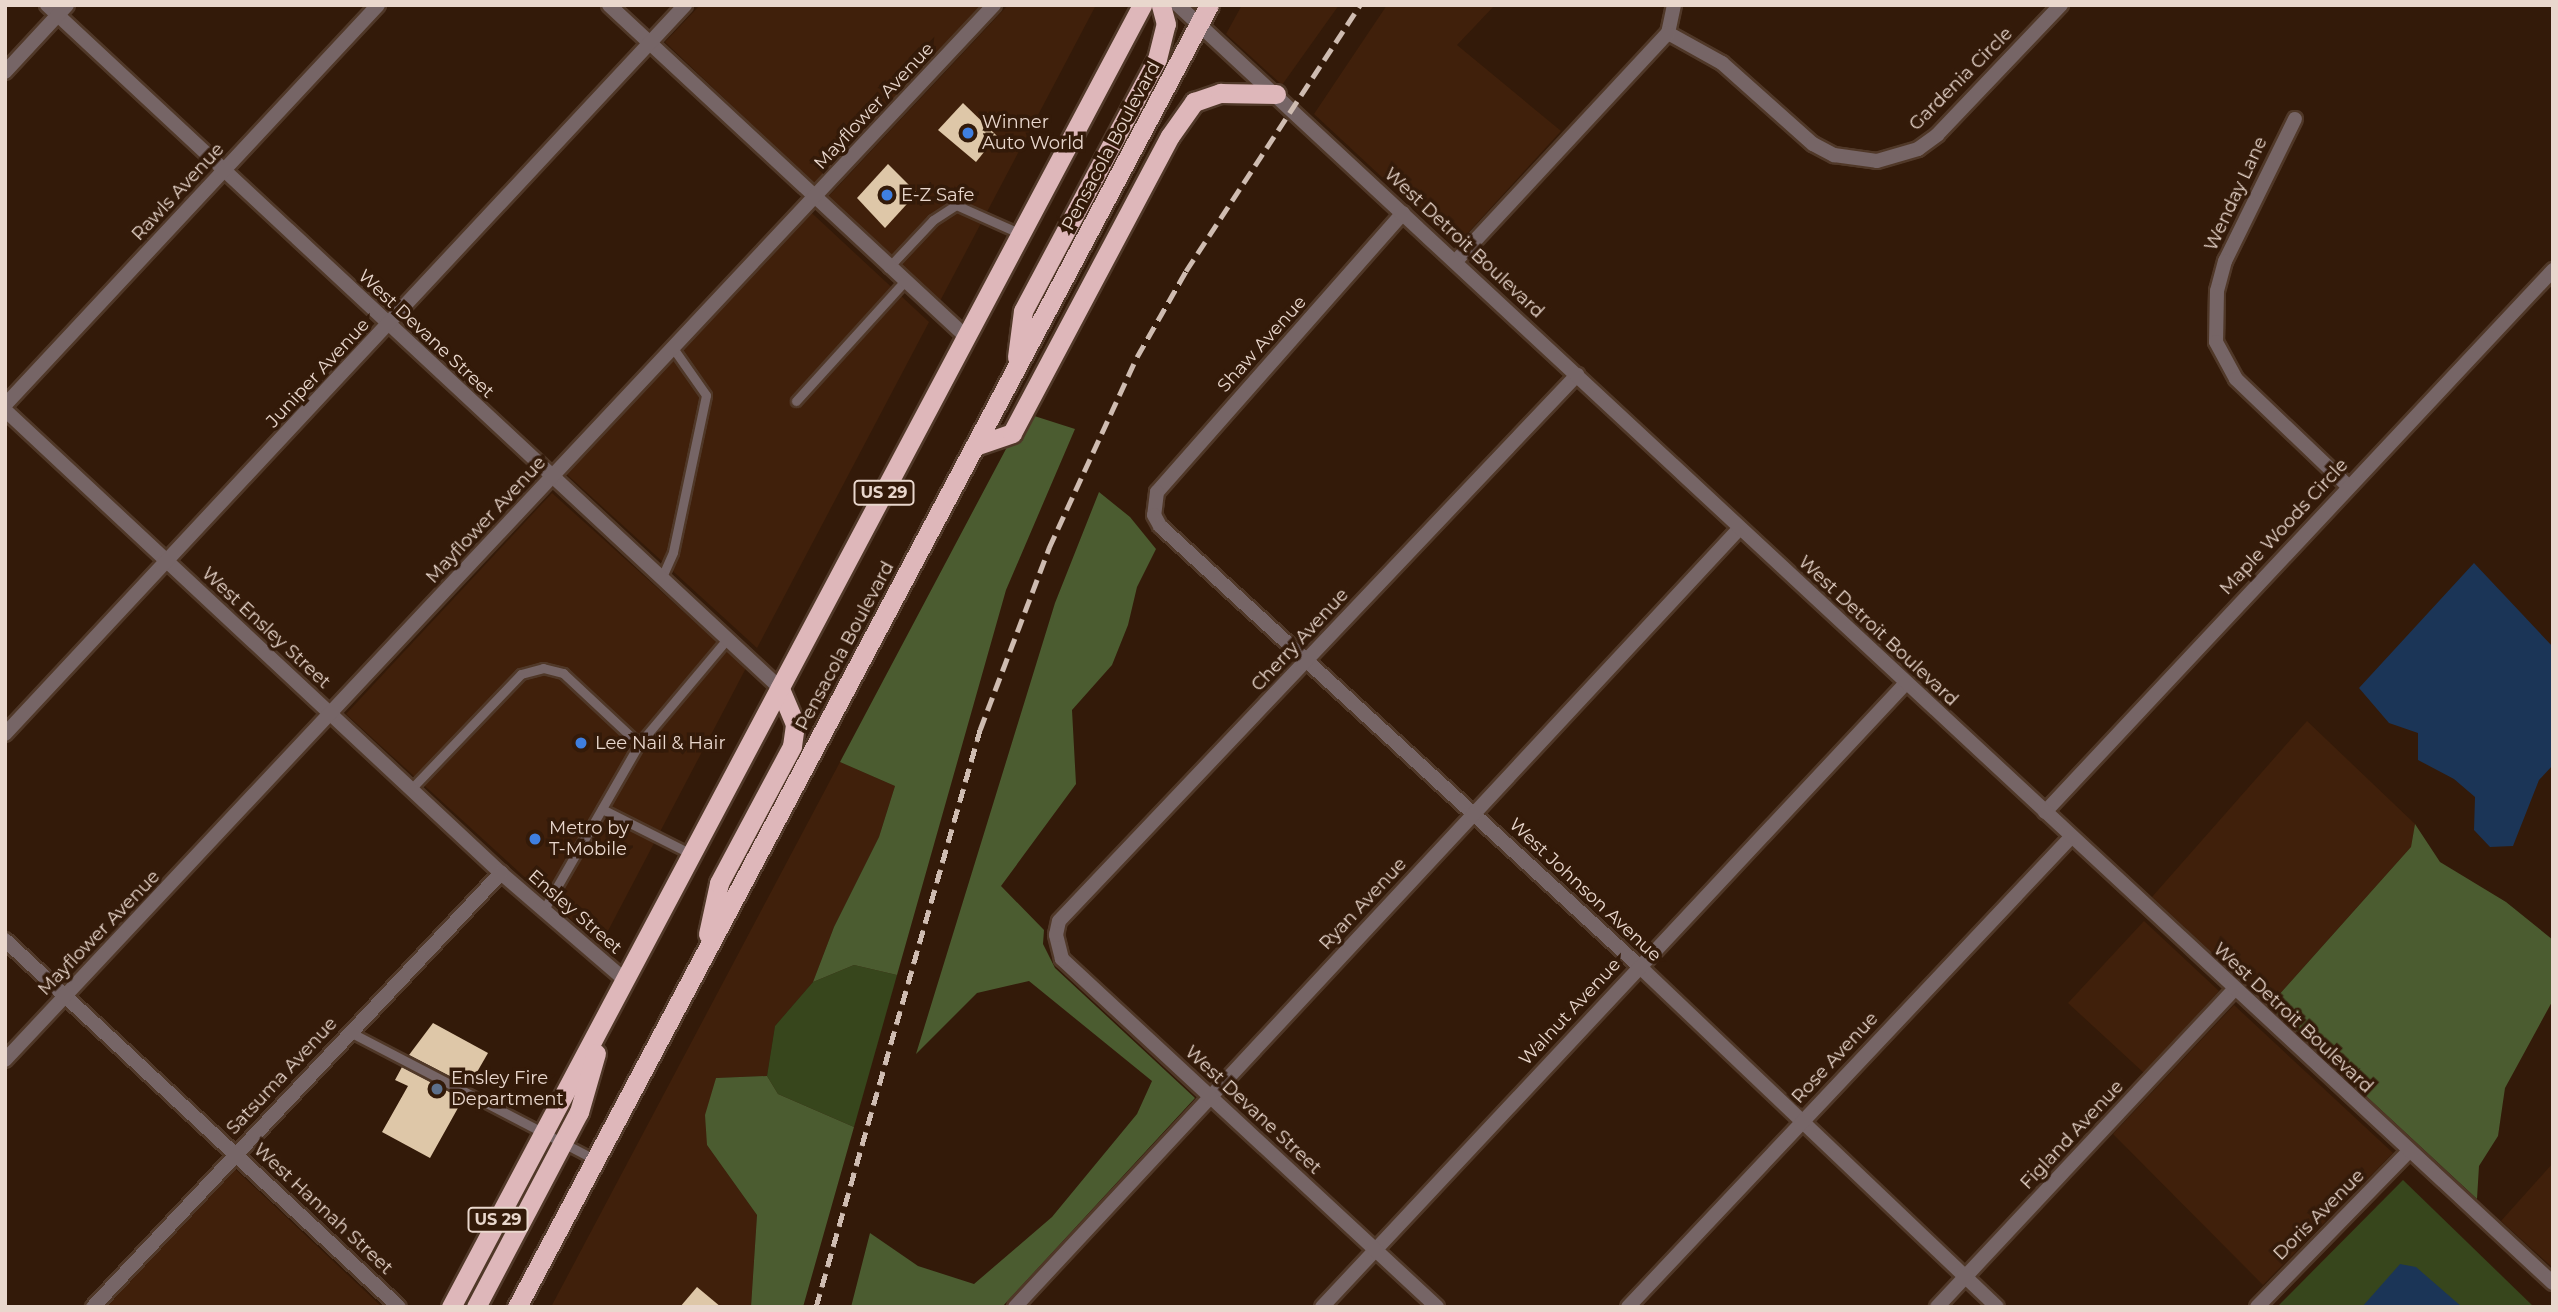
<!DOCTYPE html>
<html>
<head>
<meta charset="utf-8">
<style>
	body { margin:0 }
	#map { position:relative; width:2558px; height:1312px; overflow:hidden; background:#331a09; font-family:Montserrat,sans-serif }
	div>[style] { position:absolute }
	.built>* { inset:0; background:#40200b }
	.green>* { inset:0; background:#37461c }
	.forest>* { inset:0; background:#4b5c30 }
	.water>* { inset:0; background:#1b3557 }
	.building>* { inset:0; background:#dec7a8 }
	.roads { filter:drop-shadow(2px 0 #503828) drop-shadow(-2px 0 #503828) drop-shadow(0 2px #503828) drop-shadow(0 -2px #503828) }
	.service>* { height:9px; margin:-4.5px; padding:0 4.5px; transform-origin:4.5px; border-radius:4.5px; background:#766566 }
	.minor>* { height:14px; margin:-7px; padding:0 7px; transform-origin:7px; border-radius:7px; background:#766566 }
	.tertiary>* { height:14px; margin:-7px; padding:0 7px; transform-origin:7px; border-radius:7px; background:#766566 }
	.trunk>* { height:19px; margin:-9.5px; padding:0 9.5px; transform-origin:9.5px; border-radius:9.5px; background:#deb7ba }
	.rail>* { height:5px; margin-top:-2.5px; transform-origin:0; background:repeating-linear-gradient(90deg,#cfbcb1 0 14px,transparent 0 21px) }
	.dots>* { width:19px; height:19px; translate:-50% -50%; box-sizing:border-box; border:4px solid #331a09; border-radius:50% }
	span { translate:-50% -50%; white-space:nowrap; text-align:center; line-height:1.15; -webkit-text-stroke:7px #331a09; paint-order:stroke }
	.shield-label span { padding:2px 5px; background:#331a09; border:2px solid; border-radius:5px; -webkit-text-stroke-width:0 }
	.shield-label { font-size:16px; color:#e9d7cd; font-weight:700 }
	.street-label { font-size:18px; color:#e9d7cd }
	.poi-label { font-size:18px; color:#e9d7cd }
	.left { translate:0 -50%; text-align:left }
	.frame { position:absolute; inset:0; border:7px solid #e9d7cd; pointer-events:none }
</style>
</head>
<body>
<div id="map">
	<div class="built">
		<div style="clip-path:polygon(700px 5px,981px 5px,814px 184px,665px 42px)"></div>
		<div style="clip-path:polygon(1008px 5px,1096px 5px,940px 301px,828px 197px)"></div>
		<div style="clip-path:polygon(1242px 5px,1339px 5px,1282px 85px,1226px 34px)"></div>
		<div style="clip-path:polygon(1387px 5px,1495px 5px,1457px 45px,1561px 131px,1456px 246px,1314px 114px)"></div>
		<div style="clip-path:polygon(801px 203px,929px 322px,757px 648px,561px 469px)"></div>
		<div style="clip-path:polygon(552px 493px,746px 668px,600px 946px,346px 714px)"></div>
		<div style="clip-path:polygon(2307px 721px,2415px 824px,2411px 847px,2269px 1006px,2152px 897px)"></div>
		<div style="clip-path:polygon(840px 762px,895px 786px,879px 837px,834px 927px,813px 982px,775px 1026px,767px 1076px,716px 1078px,707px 1145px,757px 1215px,751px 1307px,551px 1307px)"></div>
		<div style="clip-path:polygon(2144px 921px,2219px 991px,2144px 1073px,2068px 1003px)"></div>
		<div style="clip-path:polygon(2234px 1005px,2393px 1153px,2263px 1285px,2113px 1134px)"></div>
		<div style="clip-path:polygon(2553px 1163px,2553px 1268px,2501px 1221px)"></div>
		<div style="clip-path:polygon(235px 1169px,382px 1307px,106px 1307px)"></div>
	</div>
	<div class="green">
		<div style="clip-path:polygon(854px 965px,897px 975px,854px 1127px,778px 1094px,767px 1076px,775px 1026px,813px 982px)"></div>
		<div style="clip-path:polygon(2403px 1180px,2534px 1307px,2277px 1307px)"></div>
	</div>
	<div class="forest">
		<div style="clip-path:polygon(1025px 413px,1075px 429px,1006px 590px,897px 975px,854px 965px,813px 982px,834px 927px,879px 837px,895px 786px,840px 762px)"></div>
		<div style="clip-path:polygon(1099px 492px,1130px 517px,1156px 549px,1137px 587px,1128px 625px,1112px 665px,1072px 710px,1076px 784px,1001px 886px,1044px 930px,1043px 944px,1055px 968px,1195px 1098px,1002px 1307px,851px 1307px,870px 1233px,918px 1266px,974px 1284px,1052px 1217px,1137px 1114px,1152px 1081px,1029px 981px,977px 993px,916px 1054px,1055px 603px)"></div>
		<div style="clip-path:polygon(2415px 824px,2440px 862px,2506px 902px,2553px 940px,2553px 1000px,2505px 1088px,2498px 1136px,2479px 1166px,2477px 1199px,2269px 1006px,2411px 847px)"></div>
		<div style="clip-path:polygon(767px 1076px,778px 1094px,854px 1127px,803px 1307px,751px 1307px,757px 1215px,707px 1145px,705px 1115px,716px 1078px)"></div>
	</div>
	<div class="water">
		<div style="clip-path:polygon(2474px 563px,2553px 647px,2553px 765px,2539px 780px,2513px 846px,2490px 847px,2474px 830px,2475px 797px,2454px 779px,2418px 760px,2418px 733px,2389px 723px,2359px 688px)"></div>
		<div style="clip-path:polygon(2400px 1264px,2416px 1267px,2462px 1307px,2362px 1307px)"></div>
	</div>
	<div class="building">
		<div style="clip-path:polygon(963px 103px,997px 136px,976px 162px,938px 130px)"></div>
		<div style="clip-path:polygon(888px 164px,917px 193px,885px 228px,857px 198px)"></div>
		<div style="clip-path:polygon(433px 1023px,488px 1053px,469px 1086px,409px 1055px)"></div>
		<div style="clip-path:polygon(402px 1067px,463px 1099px,430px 1158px,382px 1132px,408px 1086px,395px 1080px)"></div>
		<div style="clip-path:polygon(697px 1287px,721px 1307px,680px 1307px)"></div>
	</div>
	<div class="roads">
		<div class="service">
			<div style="left:888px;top:268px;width:66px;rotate:-46.8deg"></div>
			<div style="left:933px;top:220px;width:27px;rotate:-33deg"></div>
			<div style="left:956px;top:205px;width:71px;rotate:24deg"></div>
			<div style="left:796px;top:401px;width:159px;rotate:-47.8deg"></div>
			<div style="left:662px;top:577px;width:27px;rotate:-66deg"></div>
			<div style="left:673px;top:552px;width:160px;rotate:-78.1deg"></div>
			<div style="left:706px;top:395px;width:57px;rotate:-125.1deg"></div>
			<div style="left:411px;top:789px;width:159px;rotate:-46.3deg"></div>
			<div style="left:521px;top:674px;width:23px;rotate:-15deg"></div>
			<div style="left:543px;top:668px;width:21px;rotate:14deg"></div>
			<div style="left:563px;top:673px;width:104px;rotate:43.1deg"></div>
			<div style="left:602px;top:809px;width:100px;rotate:26.8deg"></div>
			<div style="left:543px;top:911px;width:193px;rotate:-60.1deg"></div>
			<div style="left:639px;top:744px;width:138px;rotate:-50deg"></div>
			<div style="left:350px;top:1032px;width:277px;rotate:27.5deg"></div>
		</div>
		<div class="minor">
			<div style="left:47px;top:5px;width:1002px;rotate:42.98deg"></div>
			<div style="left:609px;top:5px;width:488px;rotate:42.9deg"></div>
			<div style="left:1674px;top:5px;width:29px;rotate:102deg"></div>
			<div style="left:1668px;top:33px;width:62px;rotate:29.1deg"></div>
			<div style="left:1722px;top:63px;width:122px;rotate:41.7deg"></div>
			<div style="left:1813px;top:144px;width:24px;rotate:28deg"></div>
			<div style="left:1834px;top:155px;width:43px;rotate:7.9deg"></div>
			<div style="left:1877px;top:161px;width:43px;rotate:-16.3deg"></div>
			<div style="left:1918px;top:149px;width:24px;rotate:-36deg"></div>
			<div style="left:1937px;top:135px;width:180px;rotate:-46.4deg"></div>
			<div style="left:5px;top:72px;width:91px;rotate:-47.2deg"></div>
			<div style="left:2295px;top:119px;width:158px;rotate:116.2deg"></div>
			<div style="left:2225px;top:261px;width:31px;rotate:105deg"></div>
			<div style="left:2217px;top:291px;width:51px;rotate:91.1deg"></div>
			<div style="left:2216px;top:342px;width:42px;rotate:61.6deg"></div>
			<div style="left:2236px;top:379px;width:155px;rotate:43.7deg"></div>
			<div style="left:1403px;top:213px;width:372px;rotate:131.4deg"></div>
			<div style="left:1157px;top:492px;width:23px;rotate:97deg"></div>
			<div style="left:1154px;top:515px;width:13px;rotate:61deg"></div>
			<div style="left:1160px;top:526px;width:650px;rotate:42.57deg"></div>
			<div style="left:1639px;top:966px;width:494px;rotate:43.6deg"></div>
			<div style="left:1456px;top:261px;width:311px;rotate:-47.1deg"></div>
			<div style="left:5px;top:405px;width:547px;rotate:-47deg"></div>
			<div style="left:5px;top:410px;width:679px;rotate:43.03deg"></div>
			<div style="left:501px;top:873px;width:164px;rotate:40.8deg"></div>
			<div style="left:5px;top:734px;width:997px;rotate:-46.99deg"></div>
			<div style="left:2045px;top:812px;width:743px;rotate:-46.85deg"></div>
			<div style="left:5px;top:940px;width:538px;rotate:42.97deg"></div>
			<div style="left:5px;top:1060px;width:1446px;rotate:-46.85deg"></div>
			<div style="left:93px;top:1307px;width:596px;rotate:-46.77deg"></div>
			<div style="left:1015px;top:1307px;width:1064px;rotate:-47.06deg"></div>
			<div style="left:1322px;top:1307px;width:855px;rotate:-46.9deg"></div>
			<div style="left:1437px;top:1307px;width:512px;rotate:-137.14deg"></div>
			<div style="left:1062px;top:959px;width:25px;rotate:-104deg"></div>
			<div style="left:1056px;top:935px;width:14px;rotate:-78deg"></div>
			<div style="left:1059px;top:921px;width:753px;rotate:-46.51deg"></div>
			<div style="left:1628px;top:1307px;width:646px;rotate:-46.69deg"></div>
			<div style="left:1937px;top:1307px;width:434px;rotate:-46.9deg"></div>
			<div style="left:2257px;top:1307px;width:218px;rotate:-45.7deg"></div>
		</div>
		<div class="tertiary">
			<div style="left:1178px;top:5px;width:1877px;rotate:42.91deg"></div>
		</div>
		<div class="trunk">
			<div style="left:1017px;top:357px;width:46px;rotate:-82.6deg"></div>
			<div style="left:1023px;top:311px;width:285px;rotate:-62deg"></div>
			<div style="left:1157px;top:59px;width:36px;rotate:-76deg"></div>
			<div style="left:1166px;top:24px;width:20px;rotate:-105deg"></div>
			<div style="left:975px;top:446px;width:39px;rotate:-19deg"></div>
			<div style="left:1012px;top:433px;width:336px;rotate:-62deg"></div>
			<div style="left:1170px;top:136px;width:42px;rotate:-54.8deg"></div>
			<div style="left:1194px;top:102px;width:28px;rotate:-19deg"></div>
			<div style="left:1220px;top:93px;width:56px;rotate:1deg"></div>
			<div style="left:708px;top:934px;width:52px;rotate:-77.8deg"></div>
			<div style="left:719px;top:883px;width:155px;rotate:-61.9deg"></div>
			<div style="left:792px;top:746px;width:22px;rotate:-82deg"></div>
			<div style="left:795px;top:724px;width:39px;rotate:-113deg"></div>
			<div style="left:451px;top:1307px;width:1474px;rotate:-62.04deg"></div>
			<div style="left:476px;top:1307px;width:221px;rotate:-62.2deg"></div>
			<div style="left:579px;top:1112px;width:61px;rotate:-73.9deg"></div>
			<div style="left:517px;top:1307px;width:1474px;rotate:-62.01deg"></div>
		</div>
	</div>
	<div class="rail">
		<div style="left:816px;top:1307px;width:600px;rotate:-74.13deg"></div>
		<div style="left:980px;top:730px;width:195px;rotate:-69.2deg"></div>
		<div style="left:1049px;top:548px;width:210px;rotate:-65.3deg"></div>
		<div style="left:1137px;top:357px;width:99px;rotate:-60.3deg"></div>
		<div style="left:1186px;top:271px;width:318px;rotate:-56.8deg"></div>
	</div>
	<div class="dots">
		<div style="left:968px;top:133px;background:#3f7fe0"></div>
		<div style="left:887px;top:195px;background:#3f7fe0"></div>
		<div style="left:581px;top:743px;background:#3f7fe0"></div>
		<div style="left:535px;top:839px;background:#3f7fe0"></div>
		<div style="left:437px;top:1089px;background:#5c6f8a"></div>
	</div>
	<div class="shield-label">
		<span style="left:884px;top:493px">US 29</span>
		<span style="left:498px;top:1220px">US 29</span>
	</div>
	<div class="street-label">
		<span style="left:1961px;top:79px;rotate:-45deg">Gardenia Circle</span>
		<span style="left:874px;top:106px;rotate:-47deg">Mayflower Avenue</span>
		<span style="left:1111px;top:146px;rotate:-62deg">Pensacola Boulevard</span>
		<span style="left:178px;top:192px;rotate:-47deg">Rawls Avenue</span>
		<span style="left:2236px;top:194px;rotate:-65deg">Wenday Lane</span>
		<span style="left:1464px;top:243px;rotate:43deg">West Detroit Boulevard</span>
		<span style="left:426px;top:334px;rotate:43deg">West Devane Street</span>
		<span style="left:1262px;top:344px;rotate:-48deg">Shaw Avenue</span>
		<span style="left:318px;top:373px;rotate:-47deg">Juniper Avenue</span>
		<span style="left:486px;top:520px;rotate:-47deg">Mayflower Avenue</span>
		<span style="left:2284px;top:527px;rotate:-47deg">Maple Woods Circle</span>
		<span style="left:266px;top:628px;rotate:43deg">West Ensley Street</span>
		<span style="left:1878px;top:631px;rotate:43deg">West Detroit Boulevard</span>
		<span style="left:1300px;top:640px;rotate:-47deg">Cherry Avenue</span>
		<span style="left:845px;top:646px;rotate:-62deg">Pensacola Boulevard</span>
		<span style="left:1585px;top:890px;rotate:43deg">West Johnson Avenue</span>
		<span style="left:1363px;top:904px;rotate:-47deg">Ryan Avenue</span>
		<span style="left:575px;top:912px;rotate:41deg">Ensley Street</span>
		<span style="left:99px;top:933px;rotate:-46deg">Mayflower Avenue</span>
		<span style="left:1570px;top:1012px;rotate:-47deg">Walnut Avenue</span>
		<span style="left:2293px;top:1018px;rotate:43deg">West Detroit Boulevard</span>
		<span style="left:1835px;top:1058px;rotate:-47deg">Rose Avenue</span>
		<span style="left:282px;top:1076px;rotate:-47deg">Satsuma Avenue</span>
		<span style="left:1253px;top:1110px;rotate:43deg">West Devane Street</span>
		<span style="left:2072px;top:1135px;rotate:-47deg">Figland Avenue</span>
		<span style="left:323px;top:1209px;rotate:43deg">West Hannah Street</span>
		<span style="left:2319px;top:1215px;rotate:-45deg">Doris Avenue</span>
	</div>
	<div class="poi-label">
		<span class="left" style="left:982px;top:133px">Winner<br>Auto World</span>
		<span class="left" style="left:901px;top:195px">E-Z Safe</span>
		<span class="left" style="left:595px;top:743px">Lee Nail &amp; Hair</span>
		<span class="left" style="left:549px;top:839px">Metro by<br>T-Mobile</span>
		<span class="left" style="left:451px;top:1089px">Ensley Fire<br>Department</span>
	</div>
	<div class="frame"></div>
</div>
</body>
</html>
